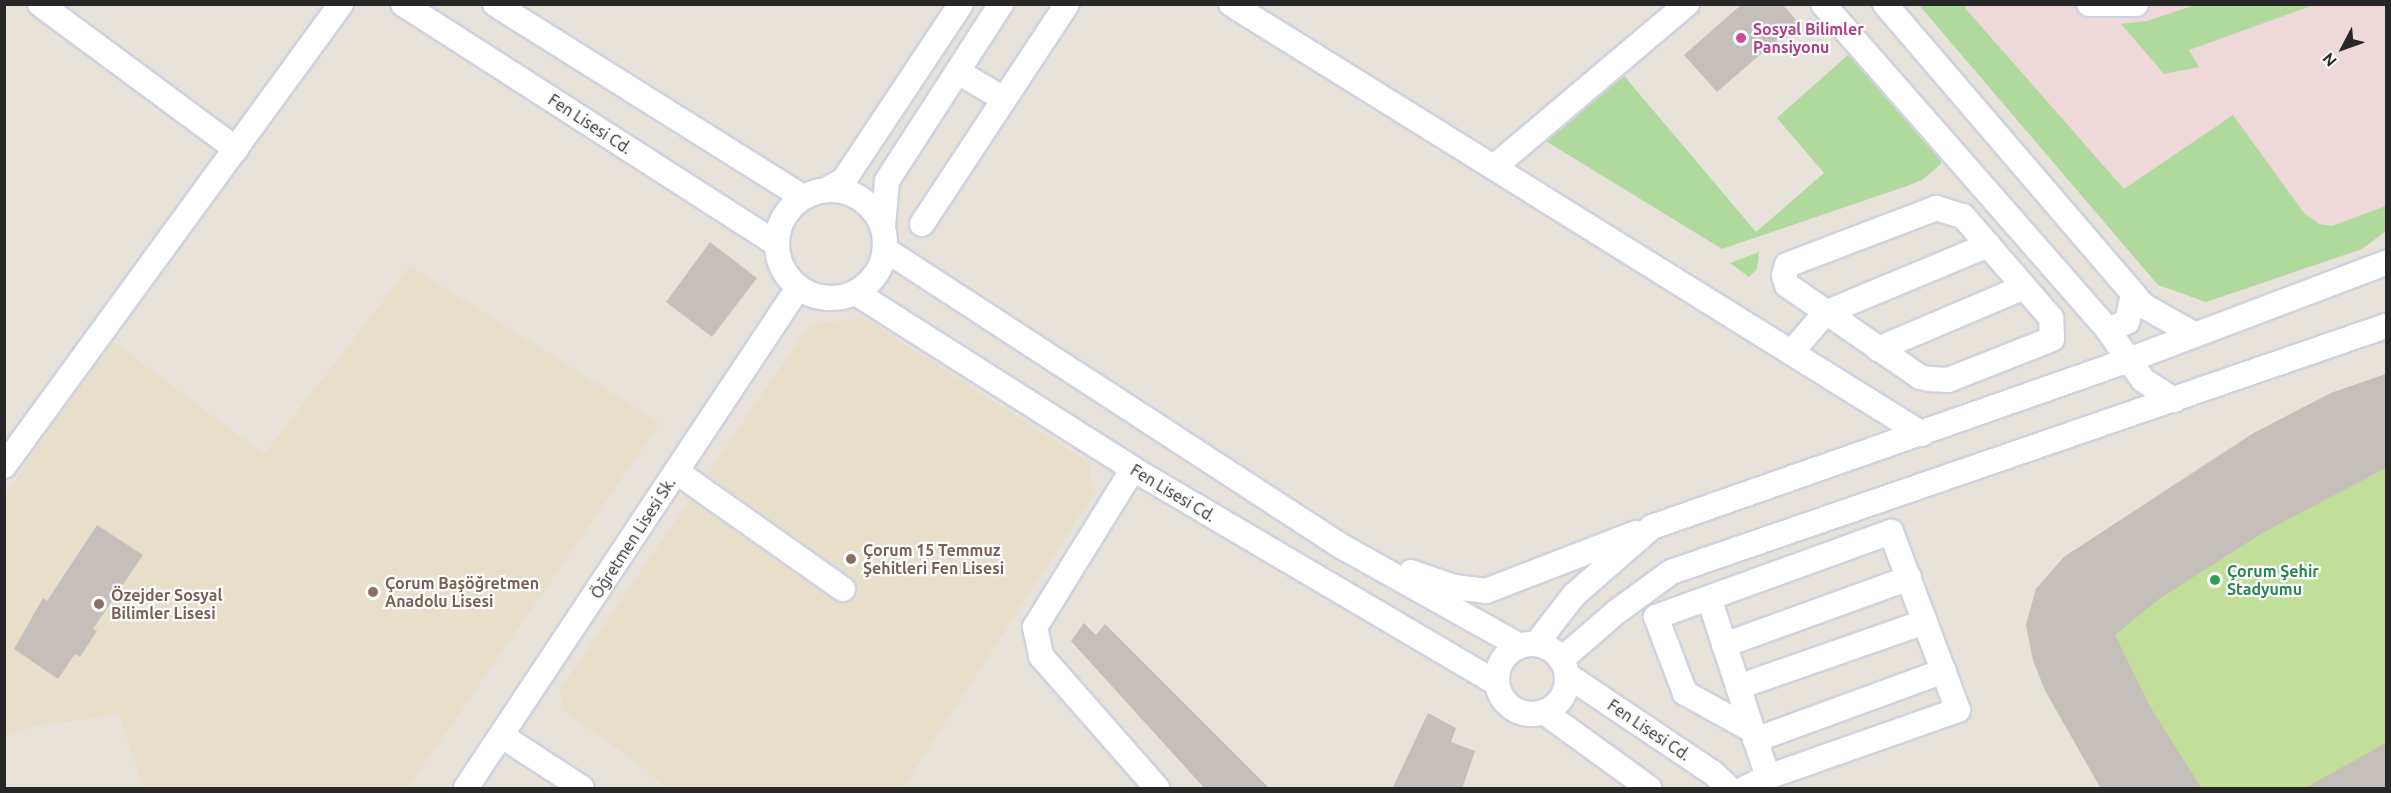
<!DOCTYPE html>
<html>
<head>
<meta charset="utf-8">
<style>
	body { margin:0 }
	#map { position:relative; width:2391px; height:793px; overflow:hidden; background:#e8e3da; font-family:Ubuntu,sans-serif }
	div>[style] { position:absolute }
	.education>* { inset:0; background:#e8dfcb }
	.medical>* { inset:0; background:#eed8d9 }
	.green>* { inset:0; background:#b0d99d }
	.pitch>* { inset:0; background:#c1df99 }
	.building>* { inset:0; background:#c4bfba }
	.roads { filter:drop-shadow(2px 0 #d0d3df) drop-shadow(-2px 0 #d0d3df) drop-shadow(0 2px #d0d3df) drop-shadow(0 -2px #d0d3df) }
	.minor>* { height:24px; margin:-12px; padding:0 12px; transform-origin:12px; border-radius:12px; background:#fff }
	.minor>.ring { margin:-12px; padding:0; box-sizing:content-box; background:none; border:24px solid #fff; border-radius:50% }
	.dots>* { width:16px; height:16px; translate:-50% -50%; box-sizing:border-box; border:3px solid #fff; border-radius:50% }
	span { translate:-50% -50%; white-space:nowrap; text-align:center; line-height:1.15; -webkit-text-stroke:4.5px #fff; paint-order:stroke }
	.hotel-label { font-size:16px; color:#b23c85; font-weight:700 }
	.left { translate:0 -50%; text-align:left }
	.street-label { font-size:16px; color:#272727 }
	.education-label { font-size:16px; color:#785e54; font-weight:700 }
	.leisure-label { font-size:16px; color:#27864d; font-weight:700 }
	.frame { position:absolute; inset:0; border:6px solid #272727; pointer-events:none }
	.north { position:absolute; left:2313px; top:18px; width:60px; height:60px; -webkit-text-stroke:4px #fff; paint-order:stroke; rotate:229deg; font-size:16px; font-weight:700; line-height:24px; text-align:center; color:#272727 }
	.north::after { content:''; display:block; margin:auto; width:21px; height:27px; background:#272727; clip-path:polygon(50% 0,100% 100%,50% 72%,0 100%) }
</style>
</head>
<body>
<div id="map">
	<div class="education">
		<div style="clip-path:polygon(410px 266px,660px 423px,408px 788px,143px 788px,119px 714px,32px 727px,5px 737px,5px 495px,111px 340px,264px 454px)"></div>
		<div style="clip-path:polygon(864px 318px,1089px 463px,1093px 495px,903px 788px,666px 788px,640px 765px,563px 710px,559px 691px,810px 324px)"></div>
	</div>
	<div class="medical">
		<div style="clip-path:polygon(1919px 5px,2386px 5px,2386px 231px,2362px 249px,2206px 302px,2158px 285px)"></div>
	</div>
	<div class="green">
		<div style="clip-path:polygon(2198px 4px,2314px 4px,2314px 5px,2189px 50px,2199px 67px,2164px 74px,2121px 24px,2147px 21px)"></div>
		<div style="clip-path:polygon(1919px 5px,1968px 5px,1965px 8px,2124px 189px,2233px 115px,2304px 213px,2319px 224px,2332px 226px,2386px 206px,2386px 231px,2362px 249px,2206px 302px,2158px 285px)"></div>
		<div style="clip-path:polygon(1849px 54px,1941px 154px,1941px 164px,1922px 180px,1904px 187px,1722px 249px,1544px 140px,1620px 71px,1756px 232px,1824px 173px,1777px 118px)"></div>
		<div style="clip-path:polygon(1759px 252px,1757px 269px,1749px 277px,1730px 263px)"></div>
	</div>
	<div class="pitch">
		<div style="clip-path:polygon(2386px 374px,2386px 788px,2101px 788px,2045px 691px,2033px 660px,2026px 625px,2036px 589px,2064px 557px,2252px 434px,2331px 393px)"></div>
	</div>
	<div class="building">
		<div style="clip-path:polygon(1742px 4px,1782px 4px,1798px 22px,1717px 92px,1684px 55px)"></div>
		<div style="clip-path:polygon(710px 242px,757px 278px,712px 337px,666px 302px)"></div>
		<div style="clip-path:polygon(2386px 374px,2386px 468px,2264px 532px,2159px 599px,2115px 635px,2151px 708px,2202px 789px,2101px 789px,2045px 690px,2033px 660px,2026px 625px,2036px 589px,2064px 557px,2252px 434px,2331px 393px)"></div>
		<div style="clip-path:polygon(97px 525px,143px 555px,93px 629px,97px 631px,80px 657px,75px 654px,58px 679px,14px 649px,43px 598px,47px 601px)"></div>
		<div style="clip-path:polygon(1084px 623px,1096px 635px,1105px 624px,1270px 789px,1205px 789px,1071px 641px)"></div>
		<div style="clip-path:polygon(1428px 713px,1456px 728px,1451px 742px,1475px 751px,1462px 789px,1392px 789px)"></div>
		<div style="clip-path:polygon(2386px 742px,2386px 789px,2303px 789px,2370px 752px)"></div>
	</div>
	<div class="roads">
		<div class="minor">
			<div style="left:40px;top:4px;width:244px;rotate:36.5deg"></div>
			<div style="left:403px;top:4px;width:444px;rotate:32.7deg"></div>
			<div style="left:495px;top:4px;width:363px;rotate:32.1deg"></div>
			<div style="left:1231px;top:4px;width:814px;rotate:31.89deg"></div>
			<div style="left:1823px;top:4px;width:433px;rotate:48.8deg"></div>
			<div style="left:2108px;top:330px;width:61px;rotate:55deg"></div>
			<div style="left:2143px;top:380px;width:37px;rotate:33deg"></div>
			<div style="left:1885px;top:4px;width:398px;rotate:49.4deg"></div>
			<div style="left:2144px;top:306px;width:55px;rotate:29.4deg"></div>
			<div style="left:2089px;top:4px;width:47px"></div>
			<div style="left:958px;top:72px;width:53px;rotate:30.4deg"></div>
			<div style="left:1494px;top:167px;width:253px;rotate:-40.2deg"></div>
			<div style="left:826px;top:190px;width:21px;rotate:-29deg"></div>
			<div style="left:844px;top:180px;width:211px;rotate:-56.4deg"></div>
			<div class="ring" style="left:777px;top:190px;width:84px;height:84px"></div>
			<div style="left:1936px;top:208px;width:28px;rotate:17deg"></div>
			<div style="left:1963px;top:216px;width:135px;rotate:49.2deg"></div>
			<div style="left:2051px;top:318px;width:21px;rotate:87deg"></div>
			<div style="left:2052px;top:339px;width:112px;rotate:158.5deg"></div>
			<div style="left:1948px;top:380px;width:18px;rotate:-177deg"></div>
			<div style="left:1930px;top:379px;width:10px;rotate:-169deg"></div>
			<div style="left:1920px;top:377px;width:162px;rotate:-145.3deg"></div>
			<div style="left:1787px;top:285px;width:10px;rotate:-107deg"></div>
			<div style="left:1784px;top:275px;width:10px;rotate:-73deg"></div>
			<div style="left:1787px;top:265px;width:160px;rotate:-20.9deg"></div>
			<div style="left:922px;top:224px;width:263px;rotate:-56.6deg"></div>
			<div style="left:883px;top:226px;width:45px;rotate:-84.9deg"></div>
			<div style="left:887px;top:181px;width:211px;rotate:-57.2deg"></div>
			<div style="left:886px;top:250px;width:543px;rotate:33.05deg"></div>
			<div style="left:1341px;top:546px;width:205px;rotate:29.2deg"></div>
			<div style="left:856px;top:293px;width:328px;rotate:32.4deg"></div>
			<div style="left:1133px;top:469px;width:422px;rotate:30.5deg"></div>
			<div style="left:2108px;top:330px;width:21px;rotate:-23deg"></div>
			<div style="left:2127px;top:322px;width:29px;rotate:-78deg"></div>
			<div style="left:1878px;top:349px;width:159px;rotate:-23deg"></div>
			<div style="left:1792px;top:352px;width:51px;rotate:-49.8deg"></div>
			<div style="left:1825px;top:313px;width:177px;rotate:-22.6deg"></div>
			<div style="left:4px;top:466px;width:572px;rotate:-53.89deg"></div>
			<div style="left:1133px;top:469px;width:186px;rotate:121.8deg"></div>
			<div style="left:1035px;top:627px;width:30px;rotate:78deg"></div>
			<div style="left:1041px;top:656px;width:176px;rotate:48.7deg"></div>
			<div style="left:677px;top:472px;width:203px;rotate:35.2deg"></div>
			<div style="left:1411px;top:572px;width:46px;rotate:19.2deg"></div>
			<div style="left:1454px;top:587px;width:32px;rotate:7deg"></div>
			<div style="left:1486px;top:591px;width:161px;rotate:-21.1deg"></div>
			<div style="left:1709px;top:598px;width:188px;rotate:71.8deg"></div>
			<div style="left:1768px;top:777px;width:25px;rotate:154deg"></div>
			<div style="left:1536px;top:644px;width:62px;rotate:-52.2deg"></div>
			<div style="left:1574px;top:595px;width:103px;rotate:-41.1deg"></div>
			<div style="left:1652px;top:527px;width:502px;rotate:-19.3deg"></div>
			<div style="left:2126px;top:361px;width:278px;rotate:-20.7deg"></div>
			<div class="ring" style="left:1497px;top:644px;width:46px;height:46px"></div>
			<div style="left:1724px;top:645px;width:197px;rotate:-19.9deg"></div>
			<div style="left:1561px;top:660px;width:72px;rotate:-41deg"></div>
			<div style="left:1615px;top:613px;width:69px;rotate:-36.2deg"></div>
			<div style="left:1671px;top:572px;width:756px;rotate:-18.99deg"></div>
			<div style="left:1567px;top:675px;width:176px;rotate:33.9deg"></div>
			<div style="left:1713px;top:773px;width:22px;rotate:43deg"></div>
			<div style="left:1738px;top:687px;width:198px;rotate:-19.2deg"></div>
			<div style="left:1544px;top:712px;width:130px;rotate:35.9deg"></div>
			<div style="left:1752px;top:730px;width:77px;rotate:-151.1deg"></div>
			<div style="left:1685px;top:693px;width:81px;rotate:-110.9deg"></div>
			<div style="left:1656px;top:617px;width:250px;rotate:-19.9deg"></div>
			<div style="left:1891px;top:532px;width:190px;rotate:69.4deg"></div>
			<div style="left:1958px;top:710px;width:201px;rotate:160.6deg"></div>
			<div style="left:502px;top:736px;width:95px;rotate:33deg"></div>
			<div style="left:1755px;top:740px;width:201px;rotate:-20.1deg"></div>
			<div style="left:466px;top:788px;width:600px;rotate:-56.42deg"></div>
		</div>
	</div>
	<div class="dots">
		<div style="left:1741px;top:38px;background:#d1479c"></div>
		<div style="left:851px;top:559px;background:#8d6e63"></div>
		<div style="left:2215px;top:580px;background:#2e9e5b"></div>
		<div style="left:373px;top:592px;background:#8d6e63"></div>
		<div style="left:99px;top:604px;background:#8d6e63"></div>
	</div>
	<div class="hotel-label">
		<span class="left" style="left:1753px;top:38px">Sosyal Bilimler<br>Pansiyonu</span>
	</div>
	<div class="street-label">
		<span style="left:590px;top:124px;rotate:33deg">Fen Lisesi Cd.</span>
		<span style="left:1173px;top:493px;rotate:31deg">Fen Lisesi Cd.</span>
		<span style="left:633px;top:538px;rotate:-57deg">Öğretmen Lisesi Sk.</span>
		<span style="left:1649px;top:730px;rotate:34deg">Fen Lisesi Cd.</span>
	</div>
	<div class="education-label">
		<span class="left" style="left:863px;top:559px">Çorum 15 Temmuz<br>Şehitleri Fen Lisesi</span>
		<span class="left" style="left:385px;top:592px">Çorum Başöğretmen<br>Anadolu Lisesi</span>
		<span class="left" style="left:111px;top:604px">Özejder Sosyal<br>Bilimler Lisesi</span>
	</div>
	<div class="leisure-label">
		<span class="left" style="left:2227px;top:580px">Çorum Şehir<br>Stadyumu</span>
	</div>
	<div class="frame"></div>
	<div class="north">N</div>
</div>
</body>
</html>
